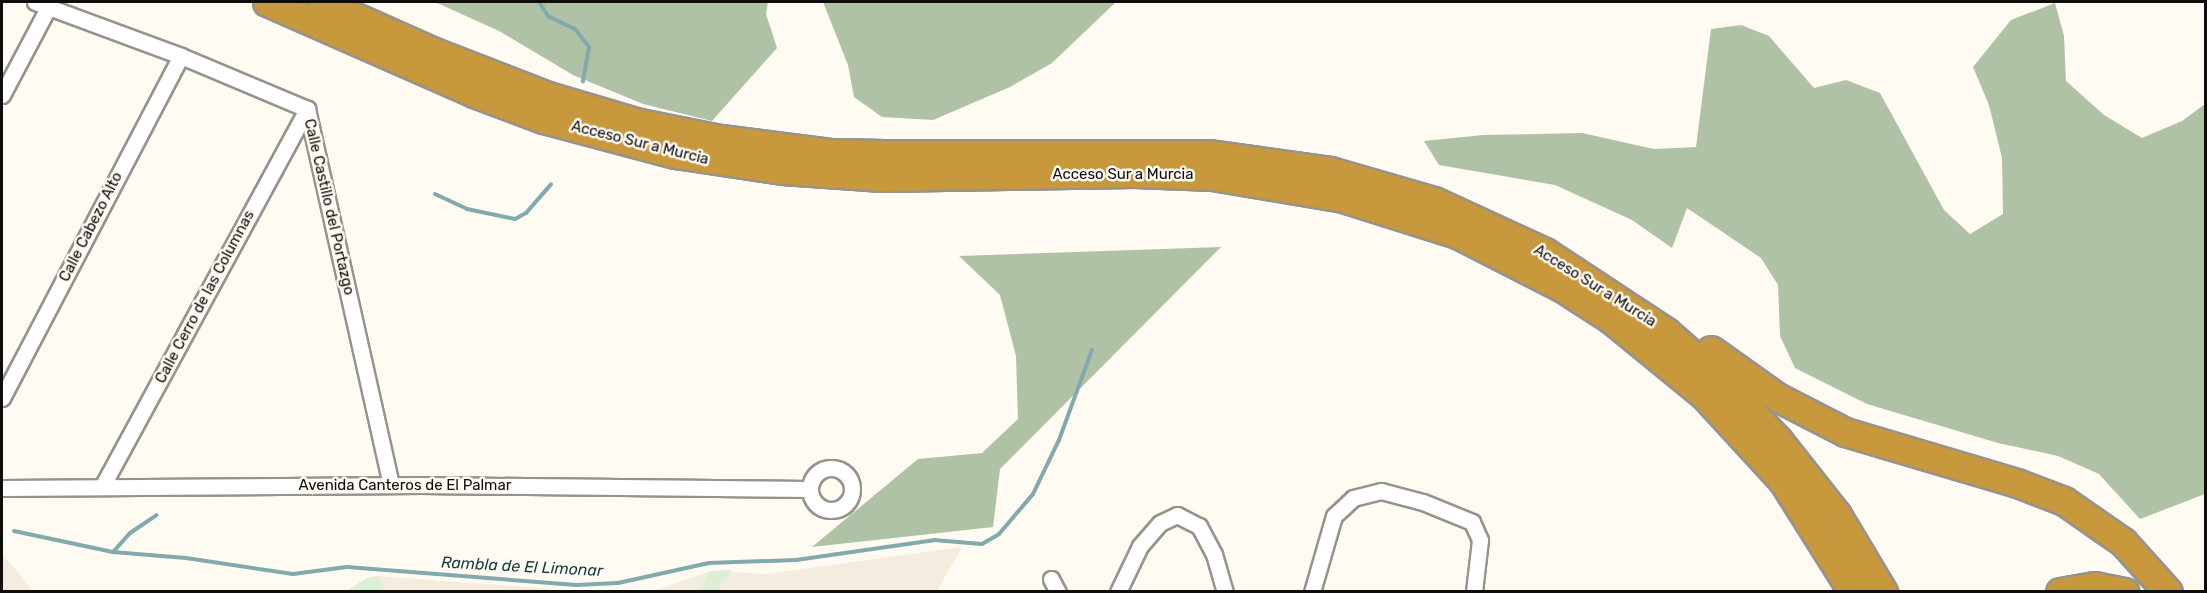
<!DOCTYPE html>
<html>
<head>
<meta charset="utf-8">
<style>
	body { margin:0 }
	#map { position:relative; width:2207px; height:593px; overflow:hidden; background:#fffaf2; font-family:Rubik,sans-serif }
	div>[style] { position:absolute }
	.built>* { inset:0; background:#f4ecde }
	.green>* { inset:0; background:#dceed4 }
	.forest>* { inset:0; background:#afc2a6 }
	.stream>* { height:4px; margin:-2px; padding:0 2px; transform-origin:2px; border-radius:2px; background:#81aaac }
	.roads { filter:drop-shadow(2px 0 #97938c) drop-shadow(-2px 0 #97938c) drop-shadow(0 2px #97938c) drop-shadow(0 -2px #97938c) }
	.street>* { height:15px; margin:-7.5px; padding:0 7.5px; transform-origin:7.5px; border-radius:7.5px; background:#fff }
	.street>.ring { margin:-7.5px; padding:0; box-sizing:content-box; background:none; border:15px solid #fff; border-radius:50% }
	.highway>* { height:27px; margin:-13.5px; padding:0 13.5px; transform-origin:13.5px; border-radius:13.5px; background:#c7983c }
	span { translate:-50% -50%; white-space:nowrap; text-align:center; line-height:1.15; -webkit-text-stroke:5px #fffaf2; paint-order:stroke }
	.street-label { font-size:15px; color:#0f0d0b }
	.water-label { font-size:16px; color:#143c3e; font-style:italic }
	.frame { position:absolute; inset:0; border:3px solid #0f0d0b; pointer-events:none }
</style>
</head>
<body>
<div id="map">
	<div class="built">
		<div style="clip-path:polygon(962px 547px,937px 591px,651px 592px,710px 571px,767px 574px)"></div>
		<div style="clip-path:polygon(2px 554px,16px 570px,33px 591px,2px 591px)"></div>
		<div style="clip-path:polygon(377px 576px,515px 586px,566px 591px,386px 591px)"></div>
	</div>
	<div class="green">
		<div style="clip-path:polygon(732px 570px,717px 591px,698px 591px,710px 571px)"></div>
		<div style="clip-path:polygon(377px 576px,386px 591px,346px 591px,367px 578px)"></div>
	</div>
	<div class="forest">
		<div style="clip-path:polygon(435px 2px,768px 2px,766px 14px,777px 48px,712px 121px,643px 104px,573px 75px,499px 31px)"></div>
		<div style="clip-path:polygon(823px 2px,1116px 2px,1052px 63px,1010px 87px,933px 120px,882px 117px,854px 97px,848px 65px)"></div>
		<div style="clip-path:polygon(2055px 3px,2064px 36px,2066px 81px,2104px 115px,2142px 138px,2182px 121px,2205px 104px,2205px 494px,2140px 519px,2099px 474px,2058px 456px,1998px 443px,1867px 404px,1795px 368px,1780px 336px,1778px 285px,1761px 258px,1687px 208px,1672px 248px,1632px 220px,1555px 185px,1439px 165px,1424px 141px,1483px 135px,1582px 133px,1654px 149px,1696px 147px,1711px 29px,1741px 25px,1769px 36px,1814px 88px,1846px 80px,1880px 93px,1944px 210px,1970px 234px,2003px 214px,2002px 158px,1989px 105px,1973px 67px,2011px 20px)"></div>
		<div style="clip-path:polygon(1221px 247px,1000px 469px,993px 527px,812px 547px,918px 459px,982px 453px,1018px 419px,1016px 356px,1000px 295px,959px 256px)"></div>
	</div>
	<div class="stream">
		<div style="left:539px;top:2px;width:17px;rotate:57deg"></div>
		<div style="left:548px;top:16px;width:30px;rotate:26deg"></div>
		<div style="left:575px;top:29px;width:23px;rotate:52deg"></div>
		<div style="left:589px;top:47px;width:35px;rotate:100deg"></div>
		<div style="left:435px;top:194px;width:35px;rotate:25deg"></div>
		<div style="left:467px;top:209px;width:49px;rotate:11.8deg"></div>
		<div style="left:515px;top:219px;width:13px;rotate:-29deg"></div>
		<div style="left:526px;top:213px;width:38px;rotate:-49deg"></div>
		<div style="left:14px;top:531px;width:101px;rotate:12deg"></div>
		<div style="left:113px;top:552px;width:73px;rotate:4.7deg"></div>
		<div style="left:186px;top:558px;width:108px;rotate:8.5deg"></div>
		<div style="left:293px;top:574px;width:54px;rotate:-7.4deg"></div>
		<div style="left:347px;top:567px;width:230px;rotate:4.5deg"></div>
		<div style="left:576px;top:585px;width:42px;rotate:-2.7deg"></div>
		<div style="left:618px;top:583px;width:93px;rotate:-12.4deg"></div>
		<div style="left:709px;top:563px;width:87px;rotate:-2deg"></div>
		<div style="left:796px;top:560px;width:139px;rotate:-8.2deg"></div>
		<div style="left:934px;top:540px;width:48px;rotate:4.8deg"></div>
		<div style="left:982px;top:544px;width:20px;rotate:-30deg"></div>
		<div style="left:999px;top:534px;width:52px;rotate:-49.6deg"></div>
		<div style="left:1033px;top:494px;width:60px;rotate:-64.3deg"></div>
		<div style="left:1059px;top:440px;width:96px;rotate:-69.9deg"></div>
		<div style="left:113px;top:552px;width:25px;rotate:-48deg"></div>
		<div style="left:130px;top:533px;width:32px;rotate:-34deg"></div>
	</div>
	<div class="roads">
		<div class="street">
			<div style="left:35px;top:2px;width:156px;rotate:20.3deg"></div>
			<div style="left:181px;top:56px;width:137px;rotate:22.8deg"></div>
			<div style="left:307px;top:109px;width:385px;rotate:77.4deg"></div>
			<div style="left:2px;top:95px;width:101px;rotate:-62.2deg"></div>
			<div style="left:2px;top:398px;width:386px;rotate:-62.4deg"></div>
			<div class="ring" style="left:810px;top:468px;width:27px;height:27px"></div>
			<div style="left:103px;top:485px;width:428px;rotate:-61.5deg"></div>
			<div style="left:2px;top:488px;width:419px;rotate:-0.4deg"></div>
			<div style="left:421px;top:485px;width:388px;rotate:0.6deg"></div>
			<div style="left:1051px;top:579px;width:15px;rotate:62deg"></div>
			<div style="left:1118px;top:592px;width:51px;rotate:-64.4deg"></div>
			<div style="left:1140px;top:546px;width:30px;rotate:-49deg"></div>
			<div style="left:1160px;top:523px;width:19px;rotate:-25deg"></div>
			<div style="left:1177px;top:515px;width:25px;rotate:27deg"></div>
			<div style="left:1199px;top:526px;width:32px;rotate:62deg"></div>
			<div style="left:1214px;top:554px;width:40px;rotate:74deg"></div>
			<div style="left:1312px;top:592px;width:79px;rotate:-73.9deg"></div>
			<div style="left:1334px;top:516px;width:26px;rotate:-43deg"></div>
			<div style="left:1353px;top:498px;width:29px;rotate:-14deg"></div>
			<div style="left:1381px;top:491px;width:43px;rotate:14.7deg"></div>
			<div style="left:1423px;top:502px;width:53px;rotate:22.2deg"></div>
			<div style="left:1472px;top:522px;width:20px;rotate:66deg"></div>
			<div style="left:1480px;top:540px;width:52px;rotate:96.6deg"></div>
		</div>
		<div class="highway">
			<div style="left:267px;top:2px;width:226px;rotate:23.7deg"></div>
			<div style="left:474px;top:93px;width:74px;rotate:20.6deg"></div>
			<div style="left:543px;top:119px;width:137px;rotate:14.9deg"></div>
			<div style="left:675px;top:154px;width:108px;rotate:8.5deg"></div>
			<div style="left:782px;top:170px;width:100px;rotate:4deg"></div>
			<div style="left:882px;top:177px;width:252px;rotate:-0.9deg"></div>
			<div style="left:1134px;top:173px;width:78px;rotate:2.2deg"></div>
			<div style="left:1212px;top:176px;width:133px;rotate:9.5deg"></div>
			<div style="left:1343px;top:198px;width:120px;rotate:17.5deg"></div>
			<div style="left:1457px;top:234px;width:117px;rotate:27deg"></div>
			<div style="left:1561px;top:287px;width:59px;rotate:32.6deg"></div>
			<div style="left:1611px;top:319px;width:120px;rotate:39.3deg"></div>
			<div style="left:1704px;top:395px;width:117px;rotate:47.4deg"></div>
			<div style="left:1783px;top:481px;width:131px;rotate:57.8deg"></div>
			<div style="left:322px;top:2px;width:120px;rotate:24deg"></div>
			<div style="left:432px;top:51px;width:124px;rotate:21.2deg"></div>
			<div style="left:548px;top:96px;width:96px;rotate:16.4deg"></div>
			<div style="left:640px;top:123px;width:83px;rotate:11.2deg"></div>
			<div style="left:721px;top:139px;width:112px;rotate:7.2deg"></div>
			<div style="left:832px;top:153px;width:52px;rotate:1.1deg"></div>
			<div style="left:884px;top:154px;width:325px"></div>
			<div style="left:1209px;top:154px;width:122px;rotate:8deg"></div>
			<div style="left:1330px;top:171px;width:108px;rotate:16.1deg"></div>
			<div style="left:1434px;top:201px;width:122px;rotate:24.7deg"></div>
			<div style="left:1545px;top:252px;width:144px;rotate:33.4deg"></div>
			<div style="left:1665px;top:331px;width:74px;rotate:41.2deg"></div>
			<div style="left:1721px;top:380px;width:83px;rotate:46.5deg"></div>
			<div style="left:1778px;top:440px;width:95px;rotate:51.8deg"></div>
			<div style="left:1837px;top:515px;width:90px;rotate:59.1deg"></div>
			<div style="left:1711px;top:350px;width:81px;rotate:35.5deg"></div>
			<div style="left:1777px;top:397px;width:76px;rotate:27.2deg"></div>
			<div style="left:1845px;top:432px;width:179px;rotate:16.5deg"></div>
			<div style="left:2017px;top:483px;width:50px;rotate:21deg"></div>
			<div style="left:2064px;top:501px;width:72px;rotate:34.8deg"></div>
			<div style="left:2123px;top:542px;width:67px;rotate:48deg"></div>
			<div style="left:2060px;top:592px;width:35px;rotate:-10deg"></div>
			<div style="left:2094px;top:586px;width:31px;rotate:11deg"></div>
		</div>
	</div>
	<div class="street-label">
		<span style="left:640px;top:143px;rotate:14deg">Acceso Sur a Murcia</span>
		<span style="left:1123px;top:175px">Acceso Sur a Murcia</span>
		<span style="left:329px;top:207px;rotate:77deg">Calle Castillo del Portazgo</span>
		<span style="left:91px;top:227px;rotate:-63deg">Calle Cabezo Alto</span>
		<span style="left:1595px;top:286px;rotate:32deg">Acceso Sur a Murcia</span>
		<span style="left:205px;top:297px;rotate:-62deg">Calle Cerro de las Columnas</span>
		<span style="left:405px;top:486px">Avenida Canteros de El Palmar</span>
	</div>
	<div class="water-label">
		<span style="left:522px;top:567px;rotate:3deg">Rambla de El Limonar</span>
	</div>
	<div class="frame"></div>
</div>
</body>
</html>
